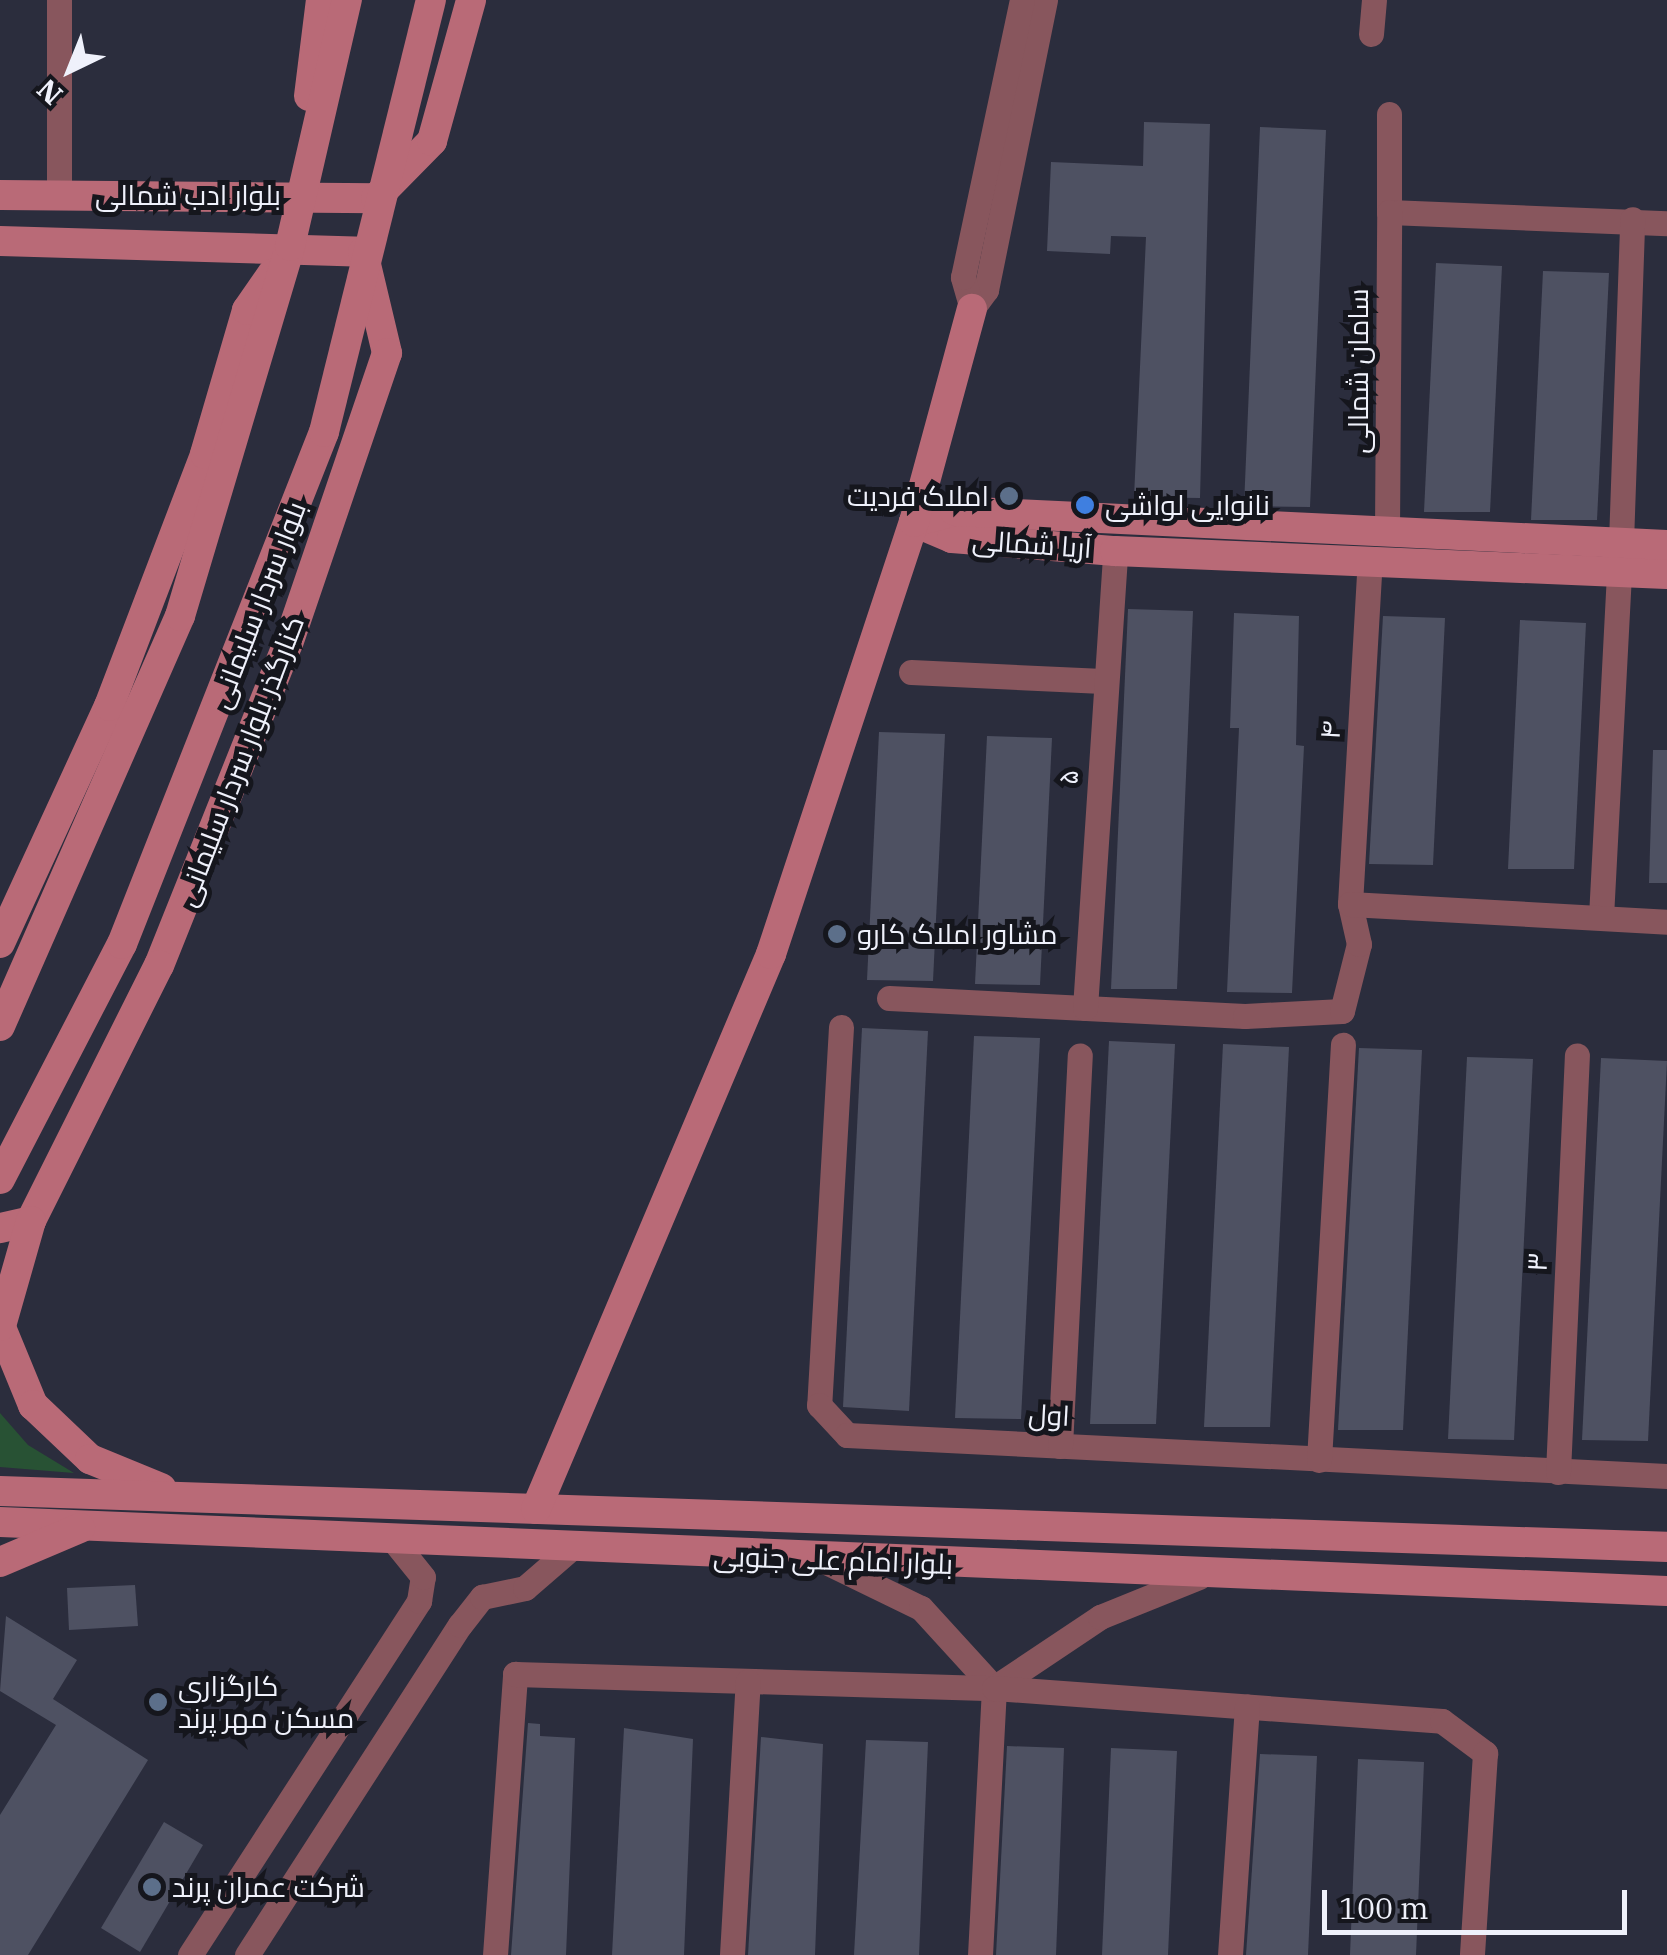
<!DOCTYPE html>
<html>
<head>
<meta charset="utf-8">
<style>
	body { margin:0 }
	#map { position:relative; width:1667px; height:1955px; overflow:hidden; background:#2b2d3d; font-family:"IBM Plex Serif",Cairo,serif }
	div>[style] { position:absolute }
	.green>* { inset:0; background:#285234 }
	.building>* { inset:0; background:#4e5162 }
	.street>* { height:25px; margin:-12.5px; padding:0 12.5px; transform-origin:12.5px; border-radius:12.5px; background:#88565d }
	.secondary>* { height:30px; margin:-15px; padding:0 15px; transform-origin:15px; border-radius:15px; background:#b96a77 }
	.dots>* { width:28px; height:28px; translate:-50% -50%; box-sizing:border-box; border:5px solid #15161d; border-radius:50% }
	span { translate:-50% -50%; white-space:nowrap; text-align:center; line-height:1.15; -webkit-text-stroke:10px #15161d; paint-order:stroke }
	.street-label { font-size:28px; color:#eff1fb }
	.poi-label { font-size:28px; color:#eff1fb }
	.right { translate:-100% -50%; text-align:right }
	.left { translate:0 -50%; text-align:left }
	.north { position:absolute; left:20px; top:20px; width:100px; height:100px; -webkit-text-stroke:8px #15161d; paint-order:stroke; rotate:223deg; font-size:28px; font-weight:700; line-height:40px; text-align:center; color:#eff1fb }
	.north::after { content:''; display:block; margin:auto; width:35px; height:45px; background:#eff1fb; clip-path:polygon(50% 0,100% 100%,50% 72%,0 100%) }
	.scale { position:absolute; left:1322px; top:1890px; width:305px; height:45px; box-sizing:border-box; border:5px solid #eff1fb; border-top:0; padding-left:12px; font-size:30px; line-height:35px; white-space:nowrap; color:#eff1fb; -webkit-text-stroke:8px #15161d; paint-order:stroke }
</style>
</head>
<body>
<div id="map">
	<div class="green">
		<div style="clip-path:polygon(0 1413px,28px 1445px,74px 1473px,0 1467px)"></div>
	</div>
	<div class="building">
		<div style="clip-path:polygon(1144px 122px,1210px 124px,1200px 498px,1134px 497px,1146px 237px,1111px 236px,1110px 254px,1047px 251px,1051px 162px,1143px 166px)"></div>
		<div style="clip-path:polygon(1260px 127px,1326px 130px,1310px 507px,1244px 506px)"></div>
		<div style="clip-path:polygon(1436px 263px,1502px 266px,1490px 512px,1424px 512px)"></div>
		<div style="clip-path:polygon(1543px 271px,1609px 273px,1597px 520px,1531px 520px)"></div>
		<div style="clip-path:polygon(1128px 609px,1193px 611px,1177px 989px,1111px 989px)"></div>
		<div style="clip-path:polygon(1234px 613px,1299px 616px,1296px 745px,1304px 746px,1292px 993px,1227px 992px,1239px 728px,1230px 728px)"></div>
		<div style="clip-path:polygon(1383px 616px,1445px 618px,1433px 865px,1369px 864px)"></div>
		<div style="clip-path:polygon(1520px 620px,1586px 623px,1574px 869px,1508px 869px)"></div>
		<div style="clip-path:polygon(879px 732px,945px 734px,933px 981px,867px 980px)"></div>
		<div style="clip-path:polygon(987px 736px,1052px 738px,1040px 985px,975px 984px)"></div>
		<div style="clip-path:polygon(1653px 750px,1667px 750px,1667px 883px,1649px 883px)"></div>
		<div style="clip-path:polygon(862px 1028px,928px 1031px,909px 1411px,843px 1407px)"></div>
		<div style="clip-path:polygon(974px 1036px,1040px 1038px,1021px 1419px,955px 1418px)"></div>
		<div style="clip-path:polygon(1109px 1041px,1175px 1044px,1156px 1424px,1090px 1424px)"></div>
		<div style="clip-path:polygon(1223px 1044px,1289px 1047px,1270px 1427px,1204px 1427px)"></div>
		<div style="clip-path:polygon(1359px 1048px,1422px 1050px,1403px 1430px,1338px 1430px)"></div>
		<div style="clip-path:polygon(1467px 1057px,1533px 1059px,1514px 1440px,1448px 1439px)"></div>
		<div style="clip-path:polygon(1601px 1058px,1667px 1061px,1648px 1441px,1582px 1440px)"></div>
		<div style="clip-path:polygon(135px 1585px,138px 1626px,69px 1630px,67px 1588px)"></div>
		<div style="clip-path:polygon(6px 1616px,77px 1660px,53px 1699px,148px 1760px,28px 1955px,0 1955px,0 1815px,56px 1725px,0 1691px)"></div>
		<div style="clip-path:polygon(528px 1723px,540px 1724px,540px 1736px,575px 1738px,566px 1955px,511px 1955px)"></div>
		<div style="clip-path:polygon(624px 1728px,693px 1739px,684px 1955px,612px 1955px)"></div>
		<div style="clip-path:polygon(761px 1737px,823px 1744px,815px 1955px,748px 1955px)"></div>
		<div style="clip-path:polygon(866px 1740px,928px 1742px,919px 1955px,854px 1955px)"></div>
		<div style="clip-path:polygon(1007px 1746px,1064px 1748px,1056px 1955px,996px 1955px)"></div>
		<div style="clip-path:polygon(1111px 1748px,1177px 1751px,1168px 1955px,1102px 1955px)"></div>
		<div style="clip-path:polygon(1260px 1754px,1317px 1756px,1308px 1955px,1246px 1955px)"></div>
		<div style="clip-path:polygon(1358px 1759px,1424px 1762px,1416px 1955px,1350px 1955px)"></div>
		<div style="clip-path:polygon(164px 1822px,203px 1845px,140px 1952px,101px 1928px)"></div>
	</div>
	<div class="street">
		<div style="left:1371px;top:34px;width:34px;rotate:-85deg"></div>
		<div style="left:1389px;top:114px;width:98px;rotate:90deg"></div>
		<div style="left:1389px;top:212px;width:278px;rotate:2.3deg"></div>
		<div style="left:59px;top:196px;width:196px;rotate:-90deg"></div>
		<div style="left:972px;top:309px;width:24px;rotate:-54deg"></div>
		<div style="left:986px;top:290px;width:296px;rotate:-78.5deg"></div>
		<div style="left:972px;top:309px;width:33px;rotate:-106deg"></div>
		<div style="left:963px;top:277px;width:283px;rotate:-78deg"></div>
		<div style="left:1387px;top:530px;width:318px;rotate:-89.6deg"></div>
		<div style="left:1621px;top:542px;width:323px;rotate:-88deg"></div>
		<div style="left:911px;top:672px;width:192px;rotate:2.7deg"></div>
		<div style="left:1350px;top:904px;width:345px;rotate:-86.7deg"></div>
		<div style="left:1601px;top:917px;width:345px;rotate:-87deg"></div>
		<div style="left:889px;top:998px;width:356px;rotate:2.9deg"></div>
		<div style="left:1245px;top:1016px;width:97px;rotate:-3deg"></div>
		<div style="left:1342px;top:1011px;width:69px;rotate:-75.8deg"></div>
		<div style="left:1359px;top:944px;width:41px;rotate:-102.7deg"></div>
		<div style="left:1350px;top:904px;width:318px;rotate:3.2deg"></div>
		<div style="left:1085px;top:1008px;width:458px;rotate:-86.2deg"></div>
		<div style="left:841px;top:1027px;width:379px;rotate:93.3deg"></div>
		<div style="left:819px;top:1405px;width:41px;rotate:47deg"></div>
		<div style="left:847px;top:1435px;width:821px;rotate:2.86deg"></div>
		<div style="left:1060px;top:1446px;width:391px;rotate:-87.1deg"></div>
		<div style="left:1319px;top:1460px;width:416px;rotate:-86.7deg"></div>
		<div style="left:1558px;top:1472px;width:417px;rotate:-87.4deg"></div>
		<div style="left:824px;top:1561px;width:108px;rotate:25.9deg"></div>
		<div style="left:921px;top:1608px;width:108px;rotate:47.6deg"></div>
		<div style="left:994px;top:1688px;width:267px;rotate:93deg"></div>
		<div style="left:994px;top:1688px;width:128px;rotate:-33.8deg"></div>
		<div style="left:1100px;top:1617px;width:107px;rotate:-22deg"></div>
		<div style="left:190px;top:1955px;width:422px;rotate:-57.1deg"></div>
		<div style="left:419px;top:1601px;width:24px;rotate:-81deg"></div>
		<div style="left:423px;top:1577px;width:46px;rotate:-128.9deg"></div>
		<div style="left:247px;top:1955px;width:393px;rotate:-57.2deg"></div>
		<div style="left:460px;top:1625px;width:36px;rotate:-52deg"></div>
		<div style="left:482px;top:1597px;width:44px;rotate:-11.8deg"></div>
		<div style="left:525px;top:1588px;width:60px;rotate:-40.9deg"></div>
		<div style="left:495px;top:1955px;width:282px;rotate:-85.9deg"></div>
		<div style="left:515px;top:1674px;width:479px;rotate:1.7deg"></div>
		<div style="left:994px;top:1688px;width:449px;rotate:4.2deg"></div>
		<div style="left:1442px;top:1721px;width:54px;rotate:36.7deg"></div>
		<div style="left:1485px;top:1753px;width:202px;rotate:93.7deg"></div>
		<div style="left:732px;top:1955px;width:274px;rotate:-86.7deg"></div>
		<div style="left:1230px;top:1955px;width:249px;rotate:-86.1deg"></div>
	</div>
	<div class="secondary">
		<div style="left:309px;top:96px;width:97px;rotate:-82.9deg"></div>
		<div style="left:0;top:195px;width:376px;rotate:0.5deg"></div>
		<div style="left:376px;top:198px;width:80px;rotate:-45.5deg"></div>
		<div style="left:432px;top:141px;width:146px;rotate:-74.5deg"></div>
		<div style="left:0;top:241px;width:363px;rotate:1.7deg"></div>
		<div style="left:363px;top:252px;width:104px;rotate:76.6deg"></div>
		<div style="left:387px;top:353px;width:306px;rotate:108.8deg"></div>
		<div style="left:288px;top:643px;width:347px;rotate:111.8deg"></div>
		<div style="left:159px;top:965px;width:286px;rotate:116.6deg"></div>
		<div style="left:31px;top:1221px;width:32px;rotate:167deg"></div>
		<div style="left:914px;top:522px;width:41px;rotate:22.8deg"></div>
		<div style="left:952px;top:538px;width:164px;rotate:4.6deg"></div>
		<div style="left:1115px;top:551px;width:552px;rotate:2.39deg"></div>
		<div style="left:914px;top:522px;width:42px;rotate:-15deg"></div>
		<div style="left:955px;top:511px;width:713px;rotate:2.73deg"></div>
		<div style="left:0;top:943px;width:261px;rotate:-65.3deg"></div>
		<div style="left:109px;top:706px;width:270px;rotate:-69.1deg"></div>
		<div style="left:205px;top:454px;width:150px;rotate:-73.7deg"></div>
		<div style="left:247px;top:310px;width:44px;rotate:-55.2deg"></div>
		<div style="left:0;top:1026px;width:448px;rotate:-66.3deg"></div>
		<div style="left:180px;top:616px;width:386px;rotate:-73.4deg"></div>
		<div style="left:290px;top:246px;width:253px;rotate:-77deg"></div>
		<div style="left:0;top:1179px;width:265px;rotate:-62.6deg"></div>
		<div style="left:122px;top:944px;width:550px;rotate:-68.47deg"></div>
		<div style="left:324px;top:432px;width:445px;rotate:-76.1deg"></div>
		<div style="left:0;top:1325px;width:87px;rotate:67.6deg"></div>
		<div style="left:33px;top:1405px;width:79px;rotate:43.5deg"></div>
		<div style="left:90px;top:1459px;width:77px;rotate:22.2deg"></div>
		<div style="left:1px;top:1326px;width:109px;rotate:-74.1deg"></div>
		<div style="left:0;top:1491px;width:1668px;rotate:1.92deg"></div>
		<div style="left:536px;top:1509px;width:603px;rotate:-67.05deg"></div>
		<div style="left:771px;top:954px;width:455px;rotate:-71.7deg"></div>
		<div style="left:914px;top:522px;width:221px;rotate:-74.8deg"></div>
		<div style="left:0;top:1522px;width:1668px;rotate:2.37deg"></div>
		<div style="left:0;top:1562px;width:87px;rotate:-23deg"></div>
	</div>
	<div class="dots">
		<div style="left:1009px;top:496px;background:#5c6f8a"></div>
		<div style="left:1085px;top:505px;background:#3f7fe0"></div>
		<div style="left:837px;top:934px;background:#5c6f8a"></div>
		<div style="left:158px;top:1702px;background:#5c6f8a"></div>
		<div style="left:152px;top:1887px;background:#5c6f8a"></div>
	</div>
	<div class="street-label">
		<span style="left:188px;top:195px">بلوار ادب شمالی</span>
		<span style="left:1358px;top:371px;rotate:-90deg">سامان شمالی</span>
		<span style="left:1032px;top:544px;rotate:4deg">آریا شمالی</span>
		<span style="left:258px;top:605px;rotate:-69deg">بلوار سردار سلیمانی</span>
		<span style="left:1330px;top:730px;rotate:-87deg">۴</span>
		<span style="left:240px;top:761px;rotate:-69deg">کنارگذر بلوار سردار سلیمانی</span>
		<span style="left:1068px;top:777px;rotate:-87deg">۵</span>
		<span style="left:1537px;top:1262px;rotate:-87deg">۳</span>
		<span style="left:1049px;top:1415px;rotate:3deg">اول</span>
		<span style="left:833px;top:1560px;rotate:2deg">بلوار امام علی جنوبی</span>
	</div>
	<div class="poi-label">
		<span class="right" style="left:989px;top:496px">املاک فردیت</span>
		<span class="left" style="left:1105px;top:505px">نانوایی لواشی</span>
		<span class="left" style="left:857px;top:934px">مشاور املاک کارو</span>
		<span class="left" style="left:178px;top:1702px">کارگزاری<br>مسکن مهر پرند</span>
		<span class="left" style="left:172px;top:1887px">شرکت عمران پرند</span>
	</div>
	<div class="north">N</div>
	<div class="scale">100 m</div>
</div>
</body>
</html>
